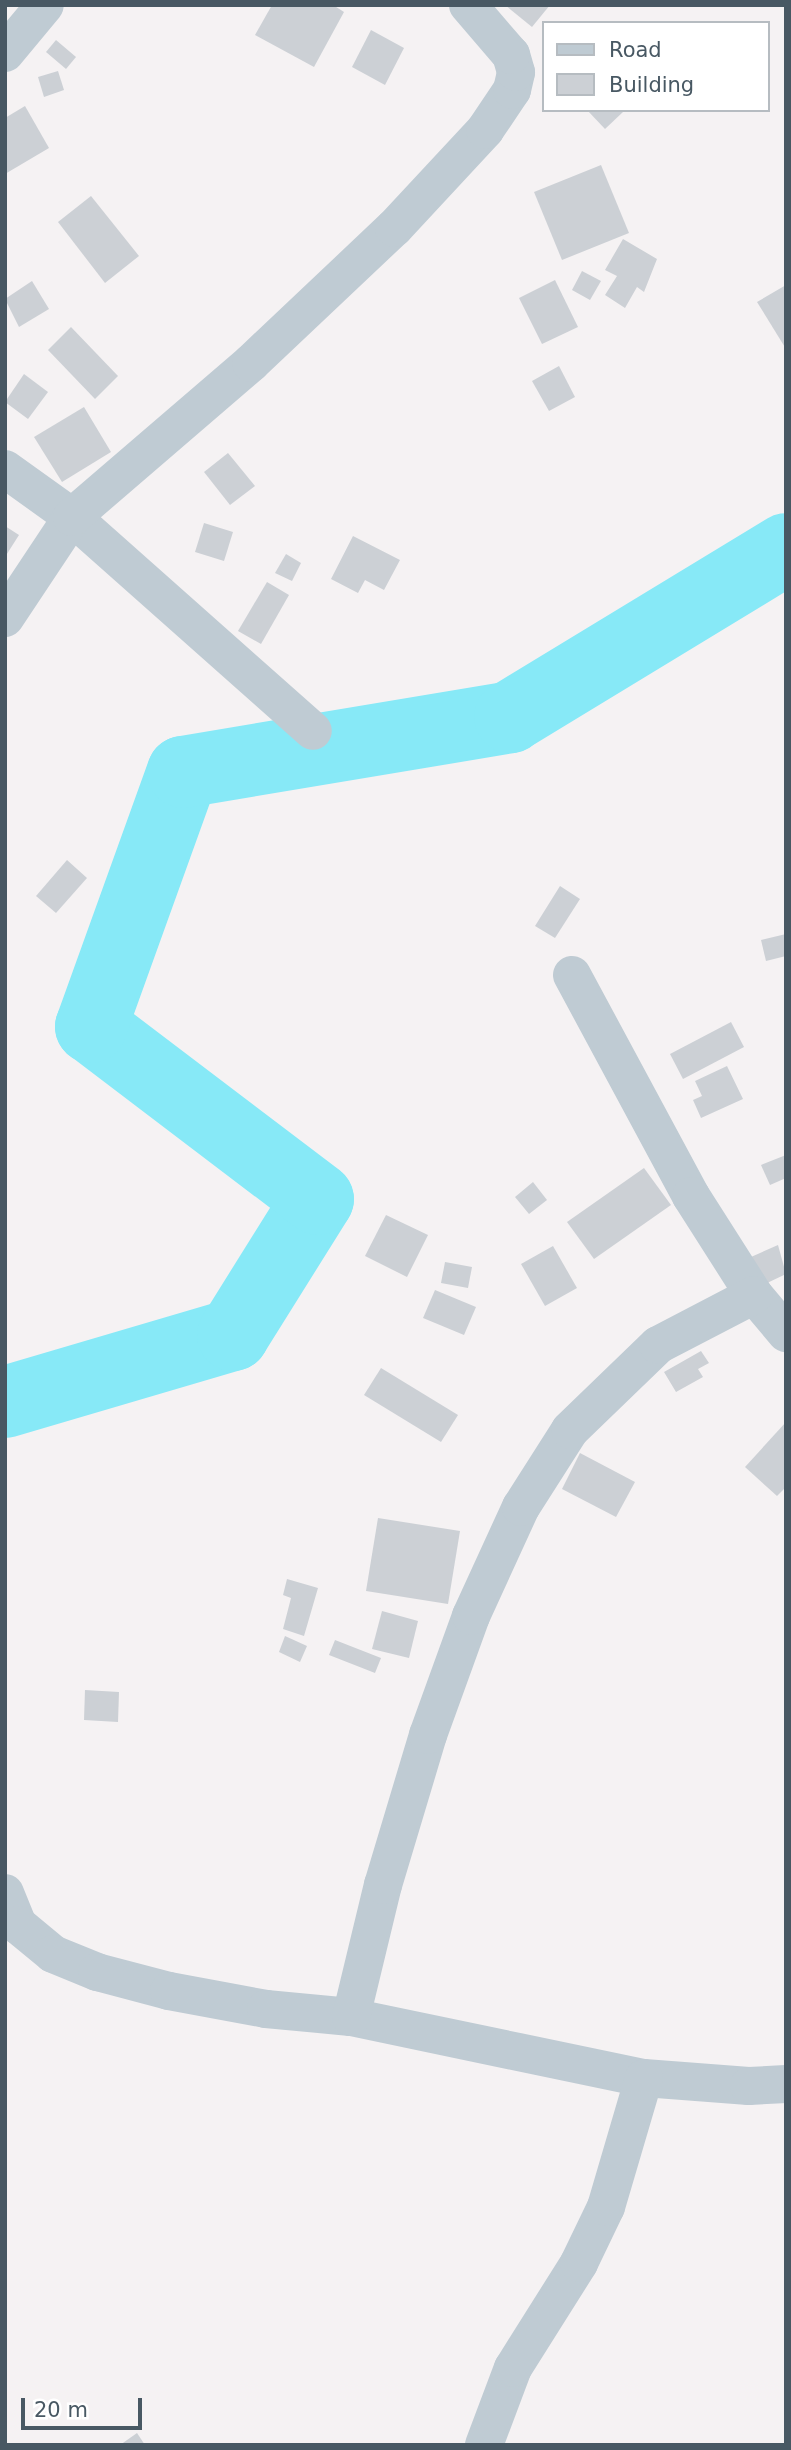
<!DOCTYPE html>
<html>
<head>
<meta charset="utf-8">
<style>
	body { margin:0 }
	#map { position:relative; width:791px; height:2450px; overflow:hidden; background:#f5f2f3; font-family:"DejaVu Sans",sans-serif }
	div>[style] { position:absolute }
	.river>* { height:72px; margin:-36px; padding:0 36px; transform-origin:36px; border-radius:36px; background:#87e9f7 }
	.building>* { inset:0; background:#ccd0d5 }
	.street>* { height:38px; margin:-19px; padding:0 19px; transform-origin:19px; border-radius:19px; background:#bfcbd3 }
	span { translate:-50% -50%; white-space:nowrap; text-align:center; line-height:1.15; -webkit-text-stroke:5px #fff; paint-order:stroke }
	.frame { position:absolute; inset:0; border:7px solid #485863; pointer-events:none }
	.legend { position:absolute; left:542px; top:21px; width:228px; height:91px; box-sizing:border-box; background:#fff; border:2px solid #b6bcc1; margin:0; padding:9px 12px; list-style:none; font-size:21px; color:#485863 }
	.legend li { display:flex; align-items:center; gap:14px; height:35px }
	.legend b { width:35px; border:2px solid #b6bcc1 }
	.scale { position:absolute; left:21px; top:2398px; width:121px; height:32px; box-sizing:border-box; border:4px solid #485863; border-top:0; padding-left:9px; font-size:21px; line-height:24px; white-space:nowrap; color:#485863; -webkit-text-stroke:5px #fff; paint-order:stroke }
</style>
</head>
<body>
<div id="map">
	<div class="river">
		<div style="left:5px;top:1402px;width:238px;rotate:-16.4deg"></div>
		<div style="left:233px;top:1335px;width:160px;rotate:-58deg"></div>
		<div style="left:318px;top:1199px;width:285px;rotate:-142.8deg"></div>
		<div style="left:91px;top:1027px;width:271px;rotate:-70.2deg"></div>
		<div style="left:183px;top:772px;width:332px;rotate:-9.5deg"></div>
		<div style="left:510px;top:717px;width:323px;rotate:-31.3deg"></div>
	</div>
	<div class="building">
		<div style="clip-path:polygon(272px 5px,333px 5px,344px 12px,314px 67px,255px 35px)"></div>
		<div style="clip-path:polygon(505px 5px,550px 5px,532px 27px)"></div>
		<div style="clip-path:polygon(371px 30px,404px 48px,385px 85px,352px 67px)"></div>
		<div style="clip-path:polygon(56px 40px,76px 57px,66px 69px,46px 52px)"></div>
		<div style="clip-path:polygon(58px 71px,64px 90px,44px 97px,38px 77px)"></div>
		<div style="clip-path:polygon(25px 106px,49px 148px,5px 174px,5px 118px)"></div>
		<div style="clip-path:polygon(587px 110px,621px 110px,623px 112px,605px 129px)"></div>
		<div style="clip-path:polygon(601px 165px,629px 233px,562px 260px,534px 192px)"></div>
		<div style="clip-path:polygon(91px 196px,139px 256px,105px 283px,58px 222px)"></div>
		<div style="clip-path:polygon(623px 239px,657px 259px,644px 292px,637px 287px,625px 308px,605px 295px,617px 276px,605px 270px)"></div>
		<div style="clip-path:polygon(582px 271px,601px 281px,590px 300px,572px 290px)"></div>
		<div style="clip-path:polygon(555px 280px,578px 327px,542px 344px,519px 298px)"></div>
		<div style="clip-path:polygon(32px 281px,49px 309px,19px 327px,5px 299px)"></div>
		<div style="clip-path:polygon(786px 285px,786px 349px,757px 302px)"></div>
		<div style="clip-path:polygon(71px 327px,118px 376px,95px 399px,48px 350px)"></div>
		<div style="clip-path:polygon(559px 366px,575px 397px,549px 411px,532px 381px)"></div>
		<div style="clip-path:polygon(24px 374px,48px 392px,28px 419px,5px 402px)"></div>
		<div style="clip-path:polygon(84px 407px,111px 452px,62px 482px,34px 437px)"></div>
		<div style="clip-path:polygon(228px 453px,255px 486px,230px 505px,204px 472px)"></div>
		<div style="clip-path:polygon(204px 523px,233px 532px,224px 561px,195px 552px)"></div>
		<div style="clip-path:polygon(5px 526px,19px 535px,5px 557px)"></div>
		<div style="clip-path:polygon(353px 536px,400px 560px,384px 590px,365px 580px,358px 593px,331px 579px)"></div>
		<div style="clip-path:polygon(286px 554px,301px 563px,292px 581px,275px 573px)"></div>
		<div style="clip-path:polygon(267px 582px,289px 595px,261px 644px,238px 631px)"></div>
		<div style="clip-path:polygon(67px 860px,87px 878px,56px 913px,36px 896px)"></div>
		<div style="clip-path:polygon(560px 886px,580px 899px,555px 938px,535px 926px)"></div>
		<div style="clip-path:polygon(786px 934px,786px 956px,766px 961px,761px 940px)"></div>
		<div style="clip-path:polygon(731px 1022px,744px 1047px,683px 1079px,670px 1054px)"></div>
		<div style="clip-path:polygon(727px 1066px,743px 1099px,701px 1118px,693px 1100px,702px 1096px,695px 1081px)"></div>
		<div style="clip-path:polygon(786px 1155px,786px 1178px,770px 1185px,761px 1165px)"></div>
		<div style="clip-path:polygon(644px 1168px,671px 1205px,594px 1259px,567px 1222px)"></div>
		<div style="clip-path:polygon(533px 1182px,547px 1200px,529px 1214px,515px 1197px)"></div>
		<div style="clip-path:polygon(386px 1215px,428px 1235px,407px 1277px,365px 1256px)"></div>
		<div style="clip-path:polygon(778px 1245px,786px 1274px,765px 1284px,751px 1257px)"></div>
		<div style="clip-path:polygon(553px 1246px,577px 1288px,545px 1306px,521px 1264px)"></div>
		<div style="clip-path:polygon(445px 1262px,472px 1267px,468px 1288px,441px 1283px)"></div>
		<div style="clip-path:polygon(435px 1290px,476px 1307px,464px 1335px,423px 1318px)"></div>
		<div style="clip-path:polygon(701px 1351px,709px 1363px,698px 1369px,703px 1377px,676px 1392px,664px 1372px)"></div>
		<div style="clip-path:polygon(381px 1368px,458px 1415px,441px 1442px,364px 1395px)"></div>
		<div style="clip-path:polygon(786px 1422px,786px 1487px,777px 1496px,745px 1467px)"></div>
		<div style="clip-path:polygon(580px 1453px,635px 1482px,616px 1517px,562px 1489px)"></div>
		<div style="clip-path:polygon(378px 1518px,460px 1531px,448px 1604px,366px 1591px)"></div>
		<div style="clip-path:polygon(287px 1579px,318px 1588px,304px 1636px,283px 1629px,291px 1598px,283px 1595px)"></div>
		<div style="clip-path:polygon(382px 1611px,418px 1621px,409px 1658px,372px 1649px)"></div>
		<div style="clip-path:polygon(285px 1636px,307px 1646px,300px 1662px,279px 1652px)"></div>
		<div style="clip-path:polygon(335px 1640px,381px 1658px,375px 1673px,329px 1655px)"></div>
		<div style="clip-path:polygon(85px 1690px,119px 1692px,118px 1722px,84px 1720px)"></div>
		<div style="clip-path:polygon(137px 2433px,145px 2445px,120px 2445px)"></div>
	</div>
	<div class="street">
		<div style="left:5px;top:53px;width:62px;rotate:-50.2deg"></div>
		<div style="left:5px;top:469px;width:82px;rotate:35.6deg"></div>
		<div style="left:72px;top:517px;width:322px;rotate:41.6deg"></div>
		<div style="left:5px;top:618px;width:121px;rotate:-56.4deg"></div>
		<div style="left:72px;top:517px;width:236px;rotate:-40.7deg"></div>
		<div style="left:251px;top:363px;width:197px;rotate:-43.4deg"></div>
		<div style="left:394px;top:228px;width:134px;rotate:-47.1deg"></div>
		<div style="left:485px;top:130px;width:48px;rotate:-56deg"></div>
		<div style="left:512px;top:90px;width:18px;rotate:-77deg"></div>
		<div style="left:516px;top:72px;width:18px;rotate:-106deg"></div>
		<div style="left:511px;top:55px;width:66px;rotate:-130.7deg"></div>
		<div style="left:572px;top:975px;width:251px;rotate:61.7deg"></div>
		<div style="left:691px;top:1196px;width:117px;rotate:57.5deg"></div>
		<div style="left:754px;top:1295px;width:50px;rotate:49.9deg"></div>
		<div style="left:5px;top:1893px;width:35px;rotate:68deg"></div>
		<div style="left:18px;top:1925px;width:45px;rotate:39.6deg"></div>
		<div style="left:53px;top:1954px;width:48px;rotate:22.2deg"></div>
		<div style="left:97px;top:1972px;width:74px;rotate:14.8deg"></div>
		<div style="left:169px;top:1991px;width:99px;rotate:10.5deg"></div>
		<div style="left:266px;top:2009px;width:85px;rotate:5.4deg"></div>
		<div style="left:351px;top:2017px;width:299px;rotate:11.8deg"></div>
		<div style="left:644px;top:2078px;width:105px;rotate:4.4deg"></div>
		<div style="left:749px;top:2086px;width:37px;rotate:-3deg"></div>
		<div style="left:351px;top:2017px;width:136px;rotate:-76.4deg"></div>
		<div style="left:383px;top:1885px;width:157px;rotate:-73.3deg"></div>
		<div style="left:428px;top:1735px;width:127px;rotate:-70.1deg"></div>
		<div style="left:471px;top:1616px;width:120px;rotate:-65.4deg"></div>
		<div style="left:521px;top:1507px;width:91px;rotate:-57.5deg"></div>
		<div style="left:570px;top:1430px;width:122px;rotate:-44deg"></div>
		<div style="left:658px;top:1345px;width:108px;rotate:-27.5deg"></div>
		<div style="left:484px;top:2445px;width:82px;rotate:-69.4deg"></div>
		<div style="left:513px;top:2368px;width:124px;rotate:-57.8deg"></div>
		<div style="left:579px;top:2263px;width:62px;rotate:-64.3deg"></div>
		<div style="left:606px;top:2207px;width:134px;rotate:-73.6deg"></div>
	</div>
	<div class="frame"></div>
	<ul class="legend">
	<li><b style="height:9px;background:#bfcbd3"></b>Road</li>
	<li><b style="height:19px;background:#ccd0d5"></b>Building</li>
	</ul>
	<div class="scale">20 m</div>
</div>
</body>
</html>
